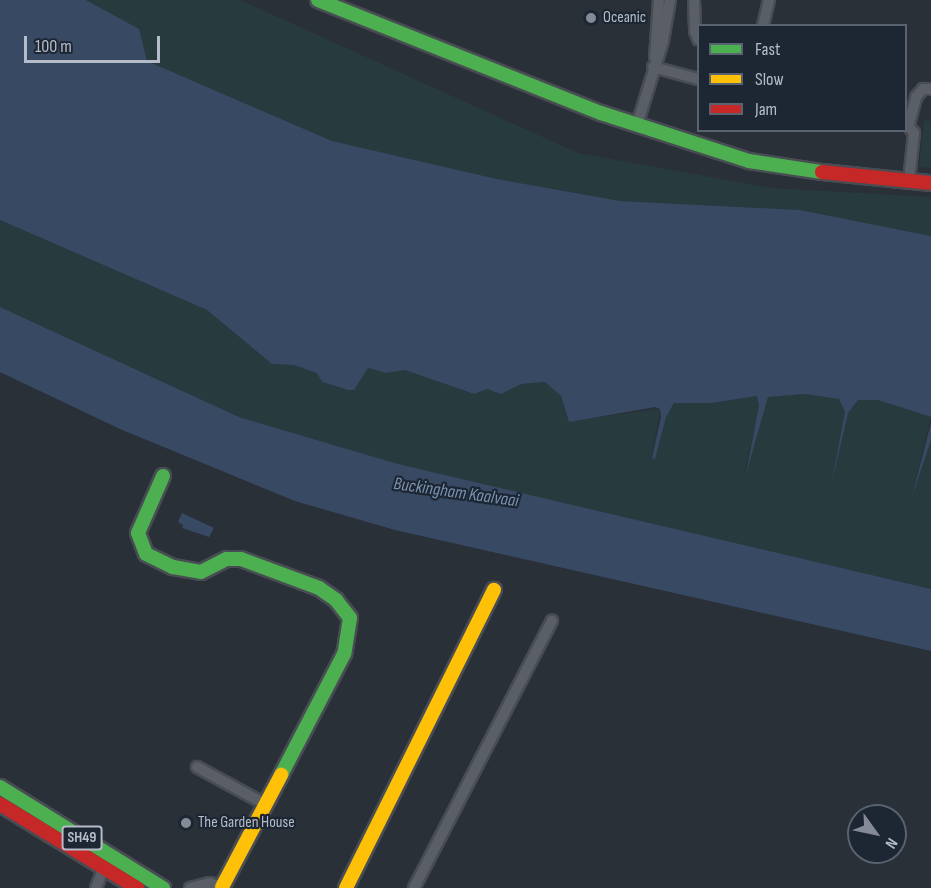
<!DOCTYPE html>
<html>
<head>
<meta charset="utf-8">
<style>
	body { margin:0 }
	#map { position:relative; width:931px; height:888px; overflow:hidden; background:#2a3038; font-family:"Sofia Sans Condensed",sans-serif }
	div>[style] { position:absolute }
	.green>* { inset:0; background:#273a3e }
	.water>* { inset:0; background:#384963 }
	.roads { filter:drop-shadow(2px 0 #484c53) drop-shadow(-2px 0 #484c53) drop-shadow(0 2px #484c53) drop-shadow(0 -2px #484c53) }
	.street>* { height:10px; margin:-5px; padding:0 5px; transform-origin:5px; border-radius:5px; background:#5a5e66 }
	.fast>* { height:14px; margin:-7px; padding:0 7px; transform-origin:7px; border-radius:7px; background:#4caf50 }
	.slow>* { height:14px; margin:-7px; padding:0 7px; transform-origin:7px; border-radius:7px; background:#ffc107 }
	.jam>* { height:14px; margin:-7px; padding:0 7px; transform-origin:7px; border-radius:7px; background:#c62828 }
	.dots>* { width:16px; height:16px; translate:-50% -50%; box-sizing:border-box; border:3px solid #1d2633; border-radius:50% }
	span { translate:-50% -50%; white-space:nowrap; text-align:center; line-height:1.15; -webkit-text-stroke:4.5px #1d2633; paint-order:stroke }
	.shield-label span { padding:2px 4px; background:#1d2633; border:2px solid; border-radius:4px; -webkit-text-stroke-width:0 }
	.shield-label { font-size:15px; color:#b4bcc9; font-weight:700 }
	.poi-label { font-size:16px; color:#b4bcc9 }
	.left { translate:0 -50%; text-align:left }
	.water-label { font-size:18px; color:#7c92b1; font-style:italic }
	.legend { position:absolute; left:697px; top:24px; width:210px; height:108px; box-sizing:border-box; background:#1d2633; border:2px solid #59626f; margin:0; padding:8px 10px; list-style:none; font-size:18px; color:#b4bcc9 }
	.legend li { display:flex; align-items:center; gap:12px; height:30px }
	.legend b { width:30px; border:2px solid #59626f }
	.north { position:absolute; left:847px; top:804px; width:60px; height:60px; box-sizing:border-box; background:#1d2633; border:2px solid #59626f; border-radius:50%; rotate:123deg; font-size:16px; font-weight:700; line-height:24px; text-align:center; color:#b4bcc9 }
	.north::after { content:''; display:block; margin:auto; width:21px; height:27px; background:#848b96; clip-path:polygon(50% 0,100% 100%,50% 72%,0 100%) }
	.scale { position:absolute; left:24px; top:36px; width:136px; height:27px; box-sizing:border-box; border:3px solid #b4bcc9; border-top:0; padding-left:8px; font-size:18px; line-height:21px; white-space:nowrap; color:#b4bcc9; -webkit-text-stroke:4px #1d2633; paint-order:stroke }
</style>
</head>
<body>
<div id="map">
	<div class="green">
		<div style="clip-path:polygon(86px 0,240px 0,578px 153px,771px 188px,931px 197px,931px 236px,800px 210px,620px 201px,497px 179px,332px 141px,147px 61px,138px 29px)"></div>
		<div style="clip-path:polygon(924px 121px,931px 121px,931px 168px,919px 167px)"></div>
		<div style="clip-path:polygon(0 220px,207px 310px,272px 364px,294px 365px,317px 373px,322px 382px,348px 390px,354px 390px,367px 368px,386px 373px,405px 370px,473px 394px,487px 389px,501px 394px,521px 384px,545px 382px,561px 396px,569px 421px,660px 409px,652px 457px,655px 458px,666px 417px,674px 403px,712px 403px,757px 396px,760px 405px,744px 474px,768px 397px,804px 394px,839px 399px,846px 412px,831px 487px,848px 413px,858px 400px,878px 400px,931px 417px,911px 499px,931px 440px,931px 589px,398px 464px,239px 417px,0 307px)"></div>
	</div>
	<div class="water">
		<div style="clip-path:polygon(0 0,86px 0,139px 29px,147px 61px,332px 141px,497px 179px,620px 201px,800px 210px,931px 236px,931px 417px,878px 400px,858px 400px,848px 413px,831px 487px,845px 412px,839px 399px,804px 394px,768px 397px,746px 474px,759px 405px,757px 396px,712px 403px,674px 403px,666px 417px,655px 459px,652px 458px,661px 417px,660px 409px,655px 407px,569px 422px,561px 396px,545px 382px,521px 384px,501px 394px,487px 389px,474px 394px,405px 370px,386px 373px,368px 368px,354px 390px,348px 390px,322px 382px,317px 373px,294px 365px,272px 364px,207px 310px,0 220px)"></div>
		<div style="clip-path:polygon(0 307px,239px 417px,398px 464px,931px 589px,931px 651px,395px 530px,295px 501px,120px 429px,0 372px)"></div>
		<div style="clip-path:polygon(931px 423px,931px 440px,911px 500px)"></div>
		<div style="clip-path:polygon(182px 513px,214px 528px,209px 537px,182px 528px,183px 525px,178px 522px)"></div>
	</div>
	<div class="roads">
		<div class="street">
			<div style="left:694px;top:0;width:31px;rotate:88deg"></div>
			<div style="left:695px;top:31px;width:9px;rotate:69deg"></div>
			<div style="left:763px;top:26px;width:27px;rotate:-77deg"></div>
			<div style="left:655px;top:58px;width:58px;rotate:-86.1deg"></div>
			<div style="left:653px;top:67px;width:47px;rotate:14.9deg"></div>
			<div style="left:906px;top:123px;width:13px;rotate:51deg"></div>
			<div style="left:914px;top:133px;width:39px;rotate:96deg"></div>
			<div style="left:909px;top:124px;width:28px;rotate:-75deg"></div>
			<div style="left:916px;top:97px;width:11px;rotate:-49deg"></div>
			<div style="left:923px;top:89px;width:8px"></div>
			<div style="left:637px;top:125px;width:88px;rotate:-72.8deg"></div>
			<div style="left:663px;top:41px;width:42px;rotate:-80.3deg"></div>
			<div style="left:197px;top:767px;width:77px;rotate:28.6deg"></div>
			<div style="left:96px;top:888px;width:22px;rotate:-69deg"></div>
			<div style="left:190px;top:888px;width:21px;rotate:-14deg"></div>
			<div style="left:210px;top:883px;width:14px;rotate:21deg"></div>
			<div style="left:414px;top:888px;width:301px;rotate:-62.7deg"></div>
		</div>
		<div class="fast">
			<div style="left:318px;top:0;width:305px;rotate:21.8deg"></div>
			<div style="left:601px;top:113px;width:156px;rotate:18deg"></div>
			<div style="left:749px;top:161px;width:74px;rotate:8.6deg"></div>
			<div style="left:163px;top:476px;width:62px;rotate:113.7deg"></div>
			<div style="left:138px;top:533px;width:22px;rotate:69deg"></div>
			<div style="left:146px;top:554px;width:30px;rotate:26deg"></div>
			<div style="left:173px;top:567px;width:28px;rotate:10deg"></div>
			<div style="left:201px;top:572px;width:29px;rotate:-27deg"></div>
			<div style="left:227px;top:559px;width:14px"></div>
			<div style="left:241px;top:559px;width:83px;rotate:20.4deg"></div>
			<div style="left:319px;top:588px;width:21px;rotate:35deg"></div>
			<div style="left:336px;top:600px;width:23px;rotate:52deg"></div>
			<div style="left:350px;top:618px;width:36px;rotate:99deg"></div>
			<div style="left:344px;top:654px;width:136px;rotate:117.5deg"></div>
			<div style="left:0;top:787px;width:192px;rotate:31.8deg"></div>
		</div>
		<div class="slow">
			<div style="left:222px;top:887px;width:127px;rotate:-62.2deg"></div>
			<div style="left:346px;top:888px;width:333px;rotate:-63.6deg"></div>
		</div>
		<div class="jam">
			<div style="left:822px;top:172px;width:110px;rotate:5.8deg"></div>
			<div style="left:0;top:804px;width:161px;rotate:31.5deg"></div>
		</div>
	</div>
	<div class="dots">
		<div style="left:591px;top:18px;background:#848b96"></div>
		<div style="left:186px;top:823px;background:#848b96"></div>
	</div>
	<div class="shield-label">
		<span style="left:82px;top:838px">SH49</span>
	</div>
	<div class="poi-label">
		<span class="left" style="left:603px;top:18px">Oceanic</span>
		<span class="left" style="left:198px;top:823px">The Garden House</span>
	</div>
	<div class="water-label">
		<span style="left:456px;top:493px;rotate:8deg">Buckingham Kaalvaai</span>
	</div>
	<ul class="legend">
	<li><b style="height:8px;background:#4caf50"></b>Fast</li>
	<li><b style="height:8px;background:#ffc107"></b>Slow</li>
	<li><b style="height:8px;background:#c62828"></b>Jam</li>
	</ul>
	<div class="north">N</div>
	<div class="scale">100 m</div>
</div>
</body>
</html>
